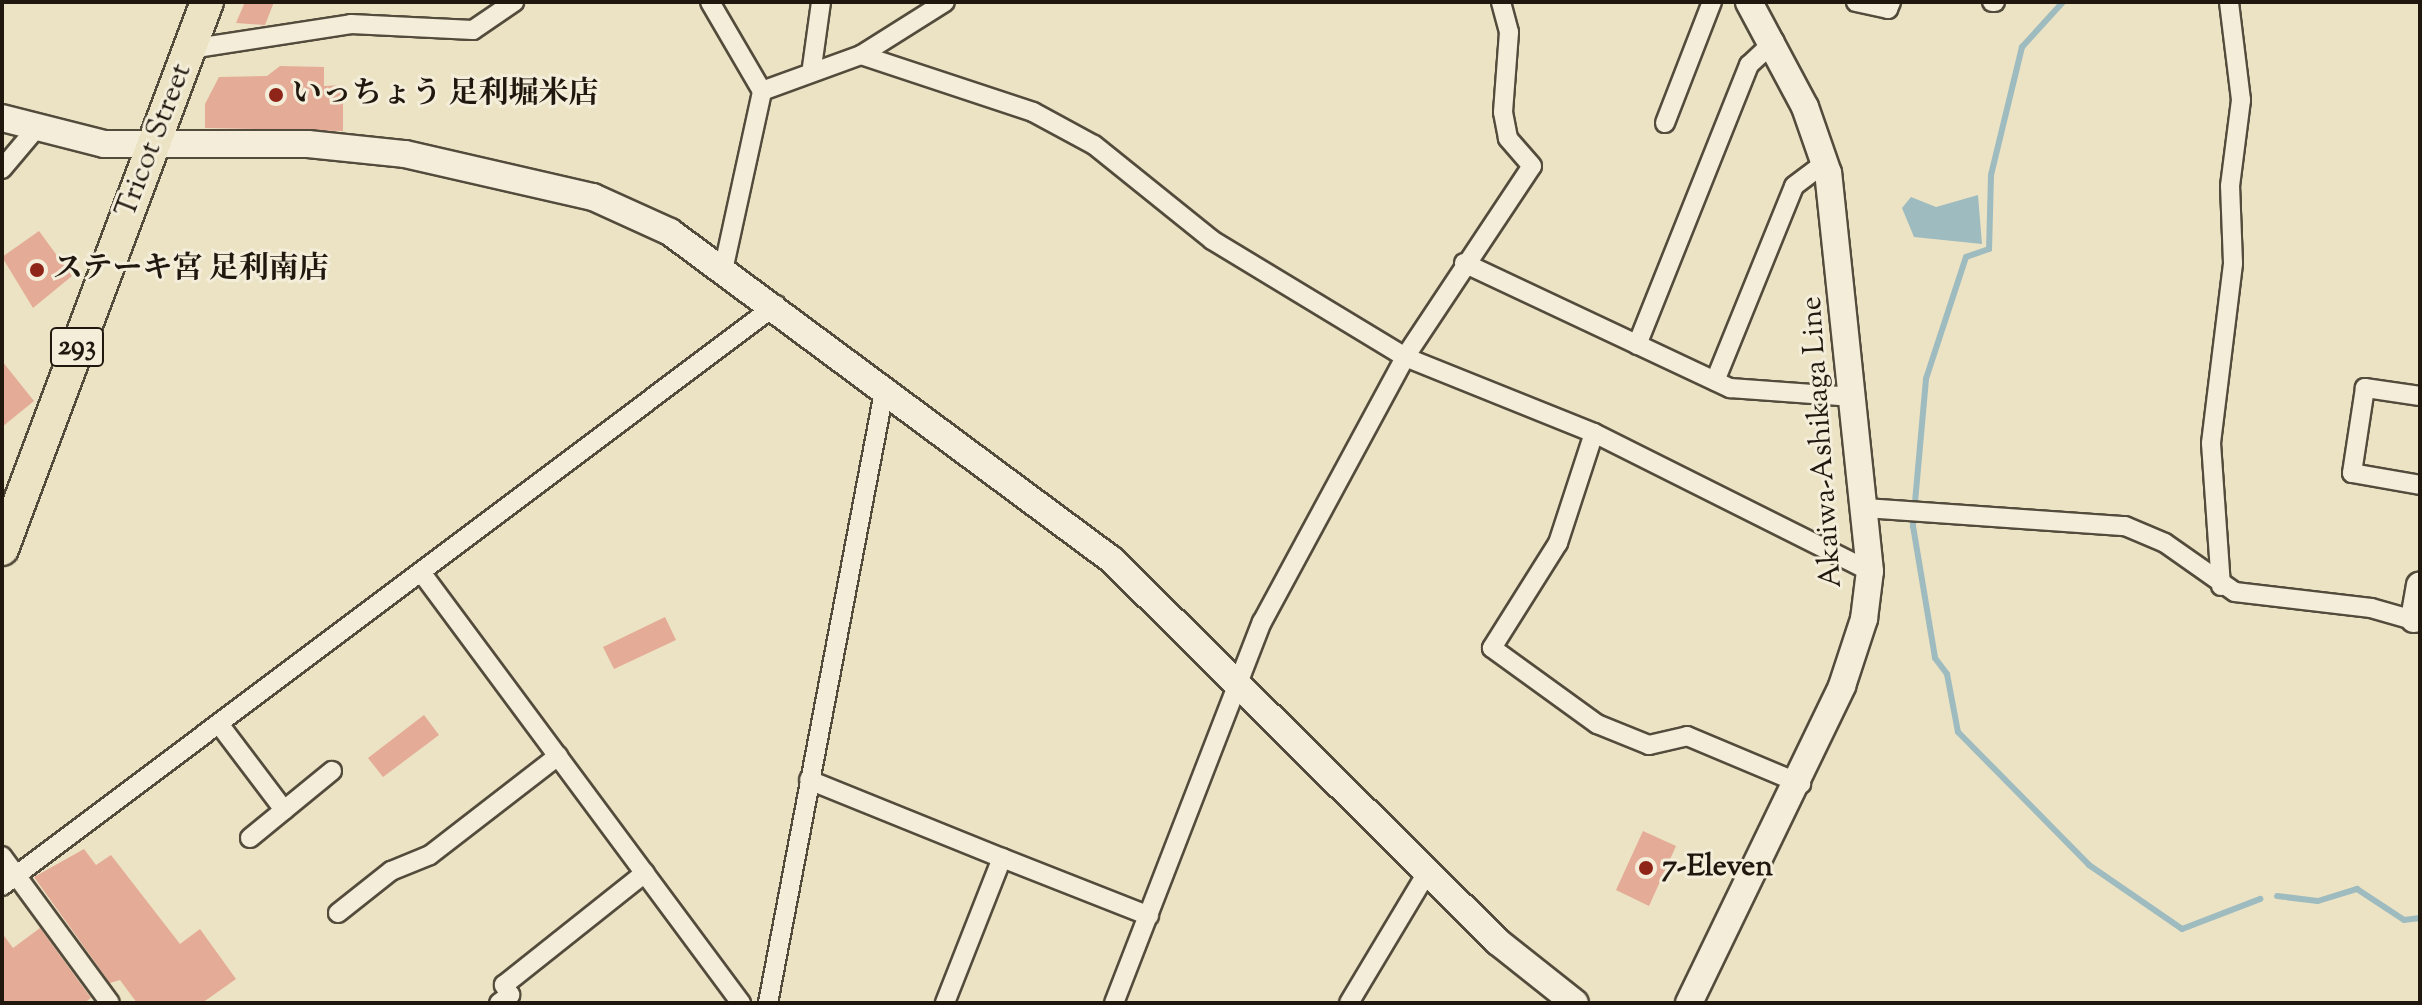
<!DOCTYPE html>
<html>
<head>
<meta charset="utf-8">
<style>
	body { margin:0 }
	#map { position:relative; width:2422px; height:1005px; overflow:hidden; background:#ece3c4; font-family:"Sorts Mill Goudy","Noto Serif JP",serif }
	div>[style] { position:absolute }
	.water>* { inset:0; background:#9ebbbf }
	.stream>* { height:6px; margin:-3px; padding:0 3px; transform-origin:3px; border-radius:3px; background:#9ebbbf }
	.building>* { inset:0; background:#e4ab96 }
	.roads { filter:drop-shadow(2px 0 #534b3c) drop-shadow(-2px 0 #534b3c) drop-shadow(0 2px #534b3c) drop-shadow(0 -2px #534b3c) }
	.street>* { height:18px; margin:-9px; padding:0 9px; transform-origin:9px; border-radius:9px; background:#f3edd9 }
	.secondary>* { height:26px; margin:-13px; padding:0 13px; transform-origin:13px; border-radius:13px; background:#f3edd9 }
	.highway>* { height:32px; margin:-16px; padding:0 16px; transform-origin:16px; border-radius:16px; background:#ece3c4 }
	.dots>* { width:22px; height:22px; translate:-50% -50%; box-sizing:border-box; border:4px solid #f3edd9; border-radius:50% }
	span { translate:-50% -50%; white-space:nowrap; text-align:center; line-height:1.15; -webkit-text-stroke:6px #f3edd9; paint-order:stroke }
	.shield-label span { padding:2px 6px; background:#f3edd9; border:2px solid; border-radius:6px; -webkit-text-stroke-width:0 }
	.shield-label { font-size:28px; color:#20180f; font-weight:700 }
	.poi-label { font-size:30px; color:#20180f; font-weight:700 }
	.left { translate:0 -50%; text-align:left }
	.street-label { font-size:30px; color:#20180f }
	.frame { position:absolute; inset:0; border:4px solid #20180f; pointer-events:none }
</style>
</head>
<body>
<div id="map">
	<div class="water">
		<div style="clip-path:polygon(1978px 195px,1982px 244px,1914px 237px,1902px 208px,1911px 197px,1936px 207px)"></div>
	</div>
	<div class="stream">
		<div style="left:2063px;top:2px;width:61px;rotate:132.3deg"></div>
		<div style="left:2022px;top:47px;width:132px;rotate:103.6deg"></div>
		<div style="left:1991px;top:175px;width:74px;rotate:91.5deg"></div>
		<div style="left:1989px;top:249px;width:24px;rotate:161deg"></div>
		<div style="left:1966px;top:257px;width:128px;rotate:108.2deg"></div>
		<div style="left:1926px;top:379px;width:148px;rotate:95.1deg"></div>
		<div style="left:1913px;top:526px;width:134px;rotate:80.5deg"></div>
		<div style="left:1935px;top:658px;width:20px;rotate:53deg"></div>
		<div style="left:1947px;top:674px;width:59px;rotate:79.3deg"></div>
		<div style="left:1958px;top:732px;width:187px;rotate:45.4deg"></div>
		<div style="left:2089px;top:865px;width:113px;rotate:34.5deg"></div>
		<div style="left:2182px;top:929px;width:84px;rotate:-21deg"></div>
		<div style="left:2277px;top:896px;width:41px;rotate:7deg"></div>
		<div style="left:2318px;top:901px;width:41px;rotate:-17.1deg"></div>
		<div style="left:2357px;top:889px;width:56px;rotate:33.4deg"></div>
		<div style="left:2404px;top:920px;width:16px;rotate:-7deg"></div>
	</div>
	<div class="building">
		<div style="clip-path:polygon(245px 2px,274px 2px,265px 25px,236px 23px)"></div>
		<div style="clip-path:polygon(280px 66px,324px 67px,324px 86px,343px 85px,343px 131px,205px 128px,205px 104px,219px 77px,267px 76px)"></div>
		<div style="clip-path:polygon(39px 231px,72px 276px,33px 308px,2px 257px)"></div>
		<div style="clip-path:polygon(2px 361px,34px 401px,2px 427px)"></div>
		<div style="clip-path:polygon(665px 617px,676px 640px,614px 669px,603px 647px)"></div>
		<div style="clip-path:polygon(424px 715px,439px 735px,383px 777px,368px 758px)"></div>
		<div style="clip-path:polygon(1643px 831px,1676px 846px,1649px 906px,1616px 890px)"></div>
		<div style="clip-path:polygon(84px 849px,96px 865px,111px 855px,180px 944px,200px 929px,236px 979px,202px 1003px,137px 1003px,120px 980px,110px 983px,34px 877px)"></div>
		<div style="clip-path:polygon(40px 928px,91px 998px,84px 1003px,2px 1003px,2px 933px,13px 948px)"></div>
	</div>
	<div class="roads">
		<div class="street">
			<div style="left:710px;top:2px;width:103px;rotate:59.7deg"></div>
			<div style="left:1856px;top:2px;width:33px;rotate:12deg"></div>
			<div style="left:1888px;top:9px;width:8px;rotate:-67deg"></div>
			<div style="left:1992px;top:2px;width:3px"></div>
			<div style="left:190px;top:49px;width:163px;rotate:-8.8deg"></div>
			<div style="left:351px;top:24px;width:122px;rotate:2.8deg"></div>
			<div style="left:473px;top:30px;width:50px;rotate:-34.3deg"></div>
			<div style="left:861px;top:55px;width:181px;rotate:18.3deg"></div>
			<div style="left:1033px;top:112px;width:69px;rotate:28.4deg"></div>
			<div style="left:1094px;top:145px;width:151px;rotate:38.8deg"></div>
			<div style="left:1212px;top:240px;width:226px;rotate:31.2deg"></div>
			<div style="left:1405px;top:357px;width:204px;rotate:21.9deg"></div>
			<div style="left:1594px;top:433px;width:309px;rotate:26.6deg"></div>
			<div style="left:812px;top:67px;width:66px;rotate:-82.1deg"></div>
			<div style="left:1665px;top:123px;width:130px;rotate:-68.8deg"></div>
			<div style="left:2px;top:169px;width:51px;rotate:-49.8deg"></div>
			<div style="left:1464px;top:263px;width:294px;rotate:25.2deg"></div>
			<div style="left:1730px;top:388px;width:124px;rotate:4.2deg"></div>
			<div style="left:724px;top:266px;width:179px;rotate:-77.7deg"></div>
			<div style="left:762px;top:91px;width:105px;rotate:-20deg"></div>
			<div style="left:861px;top:55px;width:99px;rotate:-32.2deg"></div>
			<div style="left:1637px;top:345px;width:302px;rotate:-68.2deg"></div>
			<div style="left:1749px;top:65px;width:35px;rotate:-43deg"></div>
			<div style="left:1715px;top:381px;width:210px;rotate:-67.9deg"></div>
			<div style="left:1794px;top:186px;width:38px;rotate:-37deg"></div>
			<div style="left:2420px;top:396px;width:56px;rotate:-171.7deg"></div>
			<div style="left:2365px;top:388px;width:86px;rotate:98.7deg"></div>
			<div style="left:2352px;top:473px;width:69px;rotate:10deg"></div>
			<div style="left:1594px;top:433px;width:116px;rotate:108.1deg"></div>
			<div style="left:1558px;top:543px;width:124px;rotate:122.2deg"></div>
			<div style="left:1492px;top:648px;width:130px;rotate:35.9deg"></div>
			<div style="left:1597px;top:724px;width:56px;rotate:22deg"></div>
			<div style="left:1649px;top:745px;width:39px;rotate:-13deg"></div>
			<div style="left:1687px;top:736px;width:124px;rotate:22.8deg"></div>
			<div style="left:1865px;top:508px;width:261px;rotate:4deg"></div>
			<div style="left:2125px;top:526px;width:43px;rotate:23deg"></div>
			<div style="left:2165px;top:543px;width:85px;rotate:35deg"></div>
			<div style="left:2235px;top:592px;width:137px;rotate:6.7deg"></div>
			<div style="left:2371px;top:608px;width:51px;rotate:15.9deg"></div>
			<div style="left:421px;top:572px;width:537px;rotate:53.41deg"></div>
			<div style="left:2221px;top:586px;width:143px;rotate:-94deg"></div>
			<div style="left:2211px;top:443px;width:181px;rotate:-83deg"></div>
			<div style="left:2233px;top:263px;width:77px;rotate:-92.2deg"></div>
			<div style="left:2230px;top:186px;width:87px;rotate:-82.7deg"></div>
			<div style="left:2241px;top:100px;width:99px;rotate:-97deg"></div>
			<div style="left:219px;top:724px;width:108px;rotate:52.9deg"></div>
			<div style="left:809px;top:780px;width:208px;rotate:22deg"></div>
			<div style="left:1002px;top:858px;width:156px;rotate:111.5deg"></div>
			<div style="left:250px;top:838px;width:106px;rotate:-39.3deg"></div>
			<div style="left:2px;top:856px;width:182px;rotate:53.7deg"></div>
			<div style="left:1002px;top:858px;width:158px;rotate:21.5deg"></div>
			<div style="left:2px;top:886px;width:968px;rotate:-36.89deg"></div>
			<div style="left:338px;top:913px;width:68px;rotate:-38.4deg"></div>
			<div style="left:391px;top:871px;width:42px;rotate:-22.3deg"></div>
			<div style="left:430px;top:855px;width:162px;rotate:-37.7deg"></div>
			<div style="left:499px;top:1003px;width:14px;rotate:-36deg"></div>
			<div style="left:510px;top:995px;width:12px;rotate:-121deg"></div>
			<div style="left:504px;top:985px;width:180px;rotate:-38.5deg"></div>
			<div style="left:768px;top:1003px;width:627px;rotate:-79.25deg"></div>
			<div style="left:1114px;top:1003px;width:409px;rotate:-68.8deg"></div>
			<div style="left:1262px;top:622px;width:301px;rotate:-61.6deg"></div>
			<div style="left:1405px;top:357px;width:229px;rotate:-56.4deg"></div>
			<div style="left:1532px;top:166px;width:37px;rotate:-131deg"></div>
			<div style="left:1508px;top:138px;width:26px;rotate:-101deg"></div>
			<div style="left:1503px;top:112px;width:80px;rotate:-85.7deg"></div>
			<div style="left:1509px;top:32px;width:31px;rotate:-105deg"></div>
			<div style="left:1349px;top:1003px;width:154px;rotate:-59.1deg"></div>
		</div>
		<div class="secondary">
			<div style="left:2px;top:118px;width:105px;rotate:14.3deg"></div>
			<div style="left:104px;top:144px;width:204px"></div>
			<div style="left:308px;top:144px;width:98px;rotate:5.9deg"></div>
			<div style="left:405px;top:154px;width:193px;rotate:12.9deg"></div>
			<div style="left:593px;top:197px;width:85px;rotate:24.4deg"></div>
			<div style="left:670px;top:232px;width:550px;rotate:36.58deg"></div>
			<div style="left:1112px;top:560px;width:543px;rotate:44.7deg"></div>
			<div style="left:1498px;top:942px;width:98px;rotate:38.4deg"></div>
			<div style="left:2414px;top:619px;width:34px;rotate:-80deg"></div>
			<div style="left:1689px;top:1003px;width:352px;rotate:-64.2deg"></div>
			<div style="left:1842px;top:686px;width:71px;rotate:-71.8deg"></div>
			<div style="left:1864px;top:619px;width:48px;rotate:-82.9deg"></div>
			<div style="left:1870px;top:571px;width:400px;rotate:-96deg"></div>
			<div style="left:1828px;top:173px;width:70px;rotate:-109.2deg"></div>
			<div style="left:1805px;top:107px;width:119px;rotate:-118.1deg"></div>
		</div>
		<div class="highway">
			<div style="left:2px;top:549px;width:584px;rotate:-69.46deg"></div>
		</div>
	</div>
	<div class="dots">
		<div style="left:276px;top:95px;background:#8f2418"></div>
		<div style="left:37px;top:270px;background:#8f2418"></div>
		<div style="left:1646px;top:868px;background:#8f2418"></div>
	</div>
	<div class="shield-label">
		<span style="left:77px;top:347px">293</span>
	</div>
	<div class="poi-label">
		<span class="left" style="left:292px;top:95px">いっちょう 足利堀米店</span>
		<span class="left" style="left:53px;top:270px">ステーキ宮 足利南店</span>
		<span class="left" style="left:1662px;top:868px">7-Eleven</span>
	</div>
	<div class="street-label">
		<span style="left:155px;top:141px;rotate:-69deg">Tricot Street</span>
		<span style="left:1823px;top:442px;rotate:-94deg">Akaiwa-Ashikaga Line</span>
	</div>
	<div class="frame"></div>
</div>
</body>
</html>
